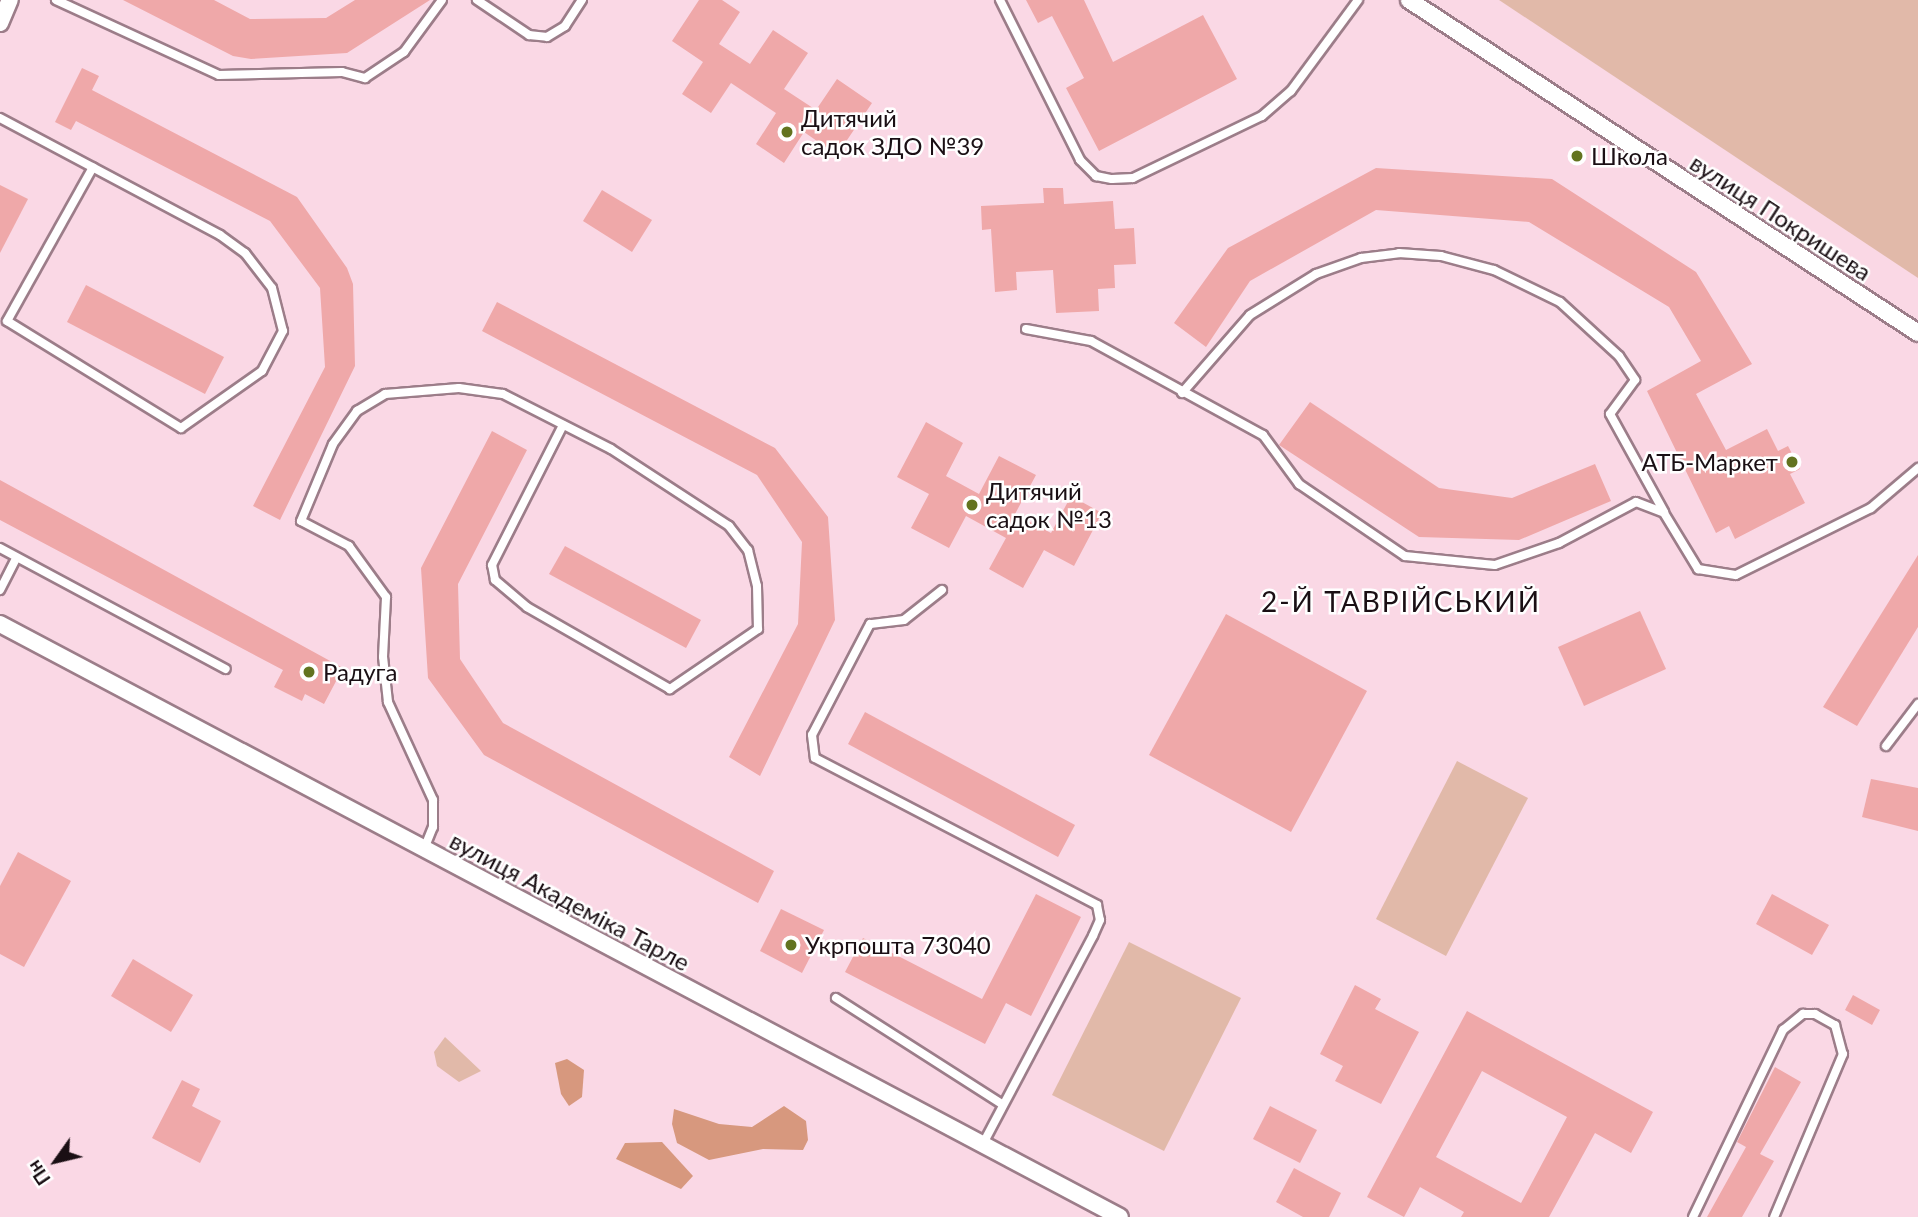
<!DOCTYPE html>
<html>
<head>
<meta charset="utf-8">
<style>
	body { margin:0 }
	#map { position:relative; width:1918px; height:1217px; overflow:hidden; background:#fad8e5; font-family:Lato,sans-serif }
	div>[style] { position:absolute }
	.green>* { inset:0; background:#e1b9a9 }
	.forest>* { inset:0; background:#d7987e }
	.building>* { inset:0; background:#efa8a9 }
	.roads { filter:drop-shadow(2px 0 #9c7d89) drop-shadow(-2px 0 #9c7d89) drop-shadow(0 2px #9c7d89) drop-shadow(0 -2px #9c7d89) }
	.lane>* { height:8px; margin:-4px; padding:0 4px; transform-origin:4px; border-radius:4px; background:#fff }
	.street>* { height:16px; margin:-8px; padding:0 8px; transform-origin:8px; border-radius:8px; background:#fff }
	.dots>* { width:19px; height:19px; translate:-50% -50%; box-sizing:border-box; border:4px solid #fff; border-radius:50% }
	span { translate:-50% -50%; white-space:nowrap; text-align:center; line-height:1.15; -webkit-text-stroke:5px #fff; paint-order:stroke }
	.poi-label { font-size:24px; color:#1a0f14 }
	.left { translate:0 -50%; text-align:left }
	.right { translate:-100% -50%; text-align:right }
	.street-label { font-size:24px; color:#1a0f14 }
	.quarter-label { font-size:28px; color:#1a0f14; letter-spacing:2px }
	.north { position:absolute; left:21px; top:1126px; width:70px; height:70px; -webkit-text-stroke:5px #fff; paint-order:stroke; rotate:236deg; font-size:19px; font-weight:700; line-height:28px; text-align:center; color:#1a0f14 }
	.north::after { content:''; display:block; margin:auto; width:24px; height:32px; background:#1a0f14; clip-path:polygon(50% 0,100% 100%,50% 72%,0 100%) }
</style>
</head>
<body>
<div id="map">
	<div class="green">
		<div style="clip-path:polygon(1499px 0,1918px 0,1918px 278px)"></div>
		<div style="clip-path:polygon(1457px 761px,1528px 798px,1446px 956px,1376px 919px)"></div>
		<div style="clip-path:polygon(1129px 942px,1241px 998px,1164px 1151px,1052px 1095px)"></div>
		<div style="clip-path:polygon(445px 1037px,481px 1071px,459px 1082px,437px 1066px,434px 1052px)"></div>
	</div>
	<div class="forest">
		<div style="clip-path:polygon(567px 1059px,584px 1070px,582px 1097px,569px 1106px,561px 1094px,555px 1063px)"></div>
		<div style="clip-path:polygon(784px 1106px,806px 1121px,808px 1140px,803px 1150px,763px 1149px,709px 1160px,677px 1143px,672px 1124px,674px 1109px,719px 1124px,752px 1127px)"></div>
		<div style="clip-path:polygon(662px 1142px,693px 1176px,681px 1189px,616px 1159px,625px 1143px)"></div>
	</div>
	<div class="building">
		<div style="clip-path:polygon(123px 0,214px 0,250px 19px,326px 18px,355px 0,430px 0,347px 53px,251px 59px,233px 56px)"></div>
		<div style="clip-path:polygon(699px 0,722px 0,740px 12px,719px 44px,750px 64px,773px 30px,808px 53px,784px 89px,816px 110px,837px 79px,872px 103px,837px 155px,804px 132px,784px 163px,756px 144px,776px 113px,731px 83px,711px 113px,682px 94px,703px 62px,672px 41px)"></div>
		<div style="clip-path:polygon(1026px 0,1084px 0,1113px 62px,1203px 15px,1237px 79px,1099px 151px,1066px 88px,1084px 78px,1052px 16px,1038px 23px)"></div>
		<div style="clip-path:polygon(82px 68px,99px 76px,92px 90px,297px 197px,347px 268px,353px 284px,355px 366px,280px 520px,253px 506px,325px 367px,320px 288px,270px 221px,76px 121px,71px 130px,55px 122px)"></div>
		<div style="clip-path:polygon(1376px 168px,1552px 179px,1696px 272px,1752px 364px,1696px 394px,1726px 450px,1767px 429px,1778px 451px,1788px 446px,1800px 469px,1790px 474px,1805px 503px,1735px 539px,1729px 526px,1716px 533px,1647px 391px,1701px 361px,1669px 307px,1529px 222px,1376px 210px,1250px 281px,1206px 347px,1174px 323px,1228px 248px)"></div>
		<div style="clip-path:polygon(0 185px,28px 199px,0 253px)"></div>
		<div style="clip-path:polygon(1043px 188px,1063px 188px,1064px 204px,1113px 201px,1115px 229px,1134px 228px,1136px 264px,1114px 265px,1115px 288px,1098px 289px,1099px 311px,1056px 313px,1053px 270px,1016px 272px,1017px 290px,995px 292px,991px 229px,982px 230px,981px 206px,1044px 203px)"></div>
		<div style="clip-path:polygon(602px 190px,652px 220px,632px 252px,583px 221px)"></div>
		<div style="clip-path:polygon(86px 285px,224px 357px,205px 394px,67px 322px)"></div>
		<div style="clip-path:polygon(497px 302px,775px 448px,828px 517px,835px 620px,760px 776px,729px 757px,798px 624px,802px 542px,757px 475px,482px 331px)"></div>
		<div style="clip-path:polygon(1310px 402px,1439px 488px,1512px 498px,1595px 464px,1611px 501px,1519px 540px,1419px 537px,1279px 445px)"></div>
		<div style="clip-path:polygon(926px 422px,963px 443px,946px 476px,979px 494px,999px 456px,1036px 475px,1015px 514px,1051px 533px,1071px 496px,1102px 513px,1074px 566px,1044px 550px,1023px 588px,989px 569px,1006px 538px,966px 516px,949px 548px,911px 528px,929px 494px,897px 477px)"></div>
		<div style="clip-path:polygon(492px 431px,527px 450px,458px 584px,460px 659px,503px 723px,774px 871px,758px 903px,484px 755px,428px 678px,421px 568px)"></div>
		<div style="clip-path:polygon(0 480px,343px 668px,324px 704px,305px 694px,302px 701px,274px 687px,283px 670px,0 520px)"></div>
		<div style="clip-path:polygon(565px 546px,701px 620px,686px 648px,549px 574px)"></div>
		<div style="clip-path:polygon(1918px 555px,1918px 627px,1857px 726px,1823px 707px)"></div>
		<div style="clip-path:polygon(1640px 611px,1666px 669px,1584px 706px,1558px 647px)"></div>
		<div style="clip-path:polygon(1226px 614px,1367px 691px,1291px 832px,1149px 755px)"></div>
		<div style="clip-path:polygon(865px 712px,1075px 825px,1058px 857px,848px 744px)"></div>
		<div style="clip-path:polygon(1871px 779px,1918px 788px,1918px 831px,1862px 817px)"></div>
		<div style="clip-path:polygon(18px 852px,71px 881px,24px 967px,0 954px,0 886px)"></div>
		<div style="clip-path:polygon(1036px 894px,1081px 917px,1031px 1016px,1006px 1003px,985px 1044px,845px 972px,863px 938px,982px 999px)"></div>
		<div style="clip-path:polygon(1772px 894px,1829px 925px,1812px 955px,1756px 924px)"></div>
		<div style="clip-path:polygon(781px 909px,824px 930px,802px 973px,760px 951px)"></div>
		<div style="clip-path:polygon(133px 959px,193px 995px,171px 1032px,111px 996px)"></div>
		<div style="clip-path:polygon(1355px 985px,1381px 999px,1375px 1009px,1419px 1032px,1381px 1104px,1335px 1081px,1343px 1066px,1320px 1054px)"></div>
		<div style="clip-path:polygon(1853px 995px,1880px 1010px,1872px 1025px,1845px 1010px)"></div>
		<div style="clip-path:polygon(evenodd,1467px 1011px,1653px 1112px,1631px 1153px,1595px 1133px,1549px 1217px,1461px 1217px,1464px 1212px,1420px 1187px,1404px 1217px,1367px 1197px,1467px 1011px,1482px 1071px,1567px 1117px,1521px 1203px,1436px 1157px,1482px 1071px)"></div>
		<div style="clip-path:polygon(1775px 1067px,1801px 1082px,1760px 1154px,1774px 1161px,1742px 1217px,1707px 1217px,1746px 1147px,1737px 1142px)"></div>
		<div style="clip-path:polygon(182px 1080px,200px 1089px,192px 1106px,221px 1121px,200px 1163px,152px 1138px)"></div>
		<div style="clip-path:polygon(1270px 1106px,1317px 1130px,1300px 1163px,1253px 1139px)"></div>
		<div style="clip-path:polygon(1294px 1168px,1341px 1193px,1329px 1217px,1303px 1217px,1276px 1202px)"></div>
	</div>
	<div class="roads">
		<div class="lane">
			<div style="left:56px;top:0;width:179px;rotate:24.7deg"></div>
			<div style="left:219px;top:75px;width:123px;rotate:-1.4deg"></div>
			<div style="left:342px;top:72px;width:24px;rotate:15deg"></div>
			<div style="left:365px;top:78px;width:47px;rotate:-33.7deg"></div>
			<div style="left:404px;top:52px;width:64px;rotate:-53.8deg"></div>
			<div style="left:477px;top:0;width:63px;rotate:33.9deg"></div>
			<div style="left:529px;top:35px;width:18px;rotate:6deg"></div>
			<div style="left:547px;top:37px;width:21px;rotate:-31deg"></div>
			<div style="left:565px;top:26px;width:31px;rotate:-57deg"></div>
			<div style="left:1000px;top:0;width:179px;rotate:63.4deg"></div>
			<div style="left:1080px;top:160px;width:23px;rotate:45deg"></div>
			<div style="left:1096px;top:176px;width:16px;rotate:11deg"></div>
			<div style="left:1112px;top:179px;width:21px;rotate:-3deg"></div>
			<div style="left:1133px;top:178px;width:143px;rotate:-25.7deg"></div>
			<div style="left:1262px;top:116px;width:38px;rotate:-41deg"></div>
			<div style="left:1291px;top:91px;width:113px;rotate:-53.6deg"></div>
			<div style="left:0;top:118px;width:249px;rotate:28deg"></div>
			<div style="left:220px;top:235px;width:31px;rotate:36deg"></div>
			<div style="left:245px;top:253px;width:44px;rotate:52.4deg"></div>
			<div style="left:272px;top:288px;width:44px;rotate:75.7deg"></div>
			<div style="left:283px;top:331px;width:45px;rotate:117.7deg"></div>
			<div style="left:262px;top:371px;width:99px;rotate:144.9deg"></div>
			<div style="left:181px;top:428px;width:204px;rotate:-148.4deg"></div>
			<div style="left:7px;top:321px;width:176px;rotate:-60.8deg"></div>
			<div style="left:1026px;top:329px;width:66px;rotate:10.5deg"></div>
			<div style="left:1091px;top:341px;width:196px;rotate:28.7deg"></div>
			<div style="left:1263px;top:435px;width:61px;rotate:53.7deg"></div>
			<div style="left:1299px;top:484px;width:128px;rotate:34.2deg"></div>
			<div style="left:1405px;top:556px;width:90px;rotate:5.7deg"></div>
			<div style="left:1495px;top:565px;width:68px;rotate:-19deg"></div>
			<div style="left:1559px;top:543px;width:87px;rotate:-28deg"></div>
			<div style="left:1636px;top:502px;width:30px;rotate:21deg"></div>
			<div style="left:1664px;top:513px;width:66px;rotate:58.7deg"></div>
			<div style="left:1698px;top:569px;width:38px;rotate:9deg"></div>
			<div style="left:1736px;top:575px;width:151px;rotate:-26.4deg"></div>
			<div style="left:1871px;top:508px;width:62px;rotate:-40.4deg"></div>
			<div style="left:1182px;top:393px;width:103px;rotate:-48.9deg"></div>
			<div style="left:1250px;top:315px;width:78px;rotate:-31.8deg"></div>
			<div style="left:1316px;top:274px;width:48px;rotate:-19.6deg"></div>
			<div style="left:1361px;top:258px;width:38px;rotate:-7deg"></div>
			<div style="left:1399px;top:253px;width:42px;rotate:4.1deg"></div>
			<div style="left:1441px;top:256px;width:55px;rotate:14.8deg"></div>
			<div style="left:1494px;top:270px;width:73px;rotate:25.9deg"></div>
			<div style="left:1560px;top:302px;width:80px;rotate:42.5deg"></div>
			<div style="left:1619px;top:356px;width:29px;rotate:56deg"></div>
			<div style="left:1635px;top:380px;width:42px;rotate:126.3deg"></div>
			<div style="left:1610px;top:414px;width:112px;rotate:61.1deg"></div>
			<div style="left:0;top:548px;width:256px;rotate:28.2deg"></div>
			<div style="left:0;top:590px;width:36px;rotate:-63deg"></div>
			<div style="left:942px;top:590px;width:48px;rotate:141.7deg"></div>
			<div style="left:904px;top:620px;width:34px;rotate:173deg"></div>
			<div style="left:870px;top:624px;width:125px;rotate:117.6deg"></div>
			<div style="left:812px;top:735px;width:23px;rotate:83deg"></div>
			<div style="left:815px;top:758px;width:318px;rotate:27.5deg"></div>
			<div style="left:1097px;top:905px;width:15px;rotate:79deg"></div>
			<div style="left:1100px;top:920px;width:17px;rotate:114deg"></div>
			<div style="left:1093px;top:936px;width:235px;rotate:117.9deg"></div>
			<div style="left:1886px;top:746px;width:53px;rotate:-52.7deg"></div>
			<div style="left:424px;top:849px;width:24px;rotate:-68deg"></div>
			<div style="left:433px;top:827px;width:27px;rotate:-90deg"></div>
			<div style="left:433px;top:800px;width:108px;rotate:-114.7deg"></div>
			<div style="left:388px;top:702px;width:45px;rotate:-96.3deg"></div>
			<div style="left:383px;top:657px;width:60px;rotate:-87.1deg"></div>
			<div style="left:386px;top:597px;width:63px;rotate:-126deg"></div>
			<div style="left:349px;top:546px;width:54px;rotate:-152.5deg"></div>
			<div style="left:301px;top:521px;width:83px;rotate:-67.4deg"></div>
			<div style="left:333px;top:444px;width:41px;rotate:-54deg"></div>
			<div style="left:357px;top:411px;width:33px;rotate:-31deg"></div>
			<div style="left:385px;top:394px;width:74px;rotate:-4.6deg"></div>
			<div style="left:459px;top:388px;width:44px;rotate:7.8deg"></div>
			<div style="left:503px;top:394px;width:121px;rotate:27deg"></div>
			<div style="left:611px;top:449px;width:141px;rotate:33.1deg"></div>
			<div style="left:729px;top:526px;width:31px;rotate:52deg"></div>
			<div style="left:748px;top:550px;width:37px;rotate:76deg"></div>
			<div style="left:757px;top:586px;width:43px;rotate:88.7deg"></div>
			<div style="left:758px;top:629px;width:107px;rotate:145.7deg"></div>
			<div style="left:670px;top:689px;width:165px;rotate:-150.2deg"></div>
			<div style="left:527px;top:607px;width:42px;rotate:-139.8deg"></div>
			<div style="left:495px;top:580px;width:15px;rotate:-101deg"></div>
			<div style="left:492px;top:565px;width:157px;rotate:-63.1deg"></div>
			<div style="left:836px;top:998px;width:198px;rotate:32.6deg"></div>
			<div style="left:1693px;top:1217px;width:208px;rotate:-64.3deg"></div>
			<div style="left:1783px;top:1030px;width:26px;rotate:-39deg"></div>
			<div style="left:1803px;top:1014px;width:12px"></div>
			<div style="left:1815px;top:1014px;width:23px;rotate:29deg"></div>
			<div style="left:1835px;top:1025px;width:30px;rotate:75deg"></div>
			<div style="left:1843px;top:1054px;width:177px;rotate:112.9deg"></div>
		</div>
		<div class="street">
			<div style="left:1409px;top:0;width:608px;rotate:33.19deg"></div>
			<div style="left:0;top:23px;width:25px;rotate:-67deg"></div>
			<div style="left:0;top:624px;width:1267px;rotate:27.9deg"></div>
		</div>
	</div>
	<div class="dots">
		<div style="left:787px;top:132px;background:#63731f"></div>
		<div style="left:1577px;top:156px;background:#63731f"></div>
		<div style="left:1792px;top:462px;background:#63731f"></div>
		<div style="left:972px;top:505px;background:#63731f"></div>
		<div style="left:309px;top:672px;background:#63731f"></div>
		<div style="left:791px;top:945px;background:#63731f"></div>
	</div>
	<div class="poi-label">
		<span class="left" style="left:801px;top:132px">Дитячий<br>садок ЗДО №39</span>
		<span class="left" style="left:1591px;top:156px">Школа</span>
		<span class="right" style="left:1778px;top:462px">АТБ-Маркет</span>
		<span class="left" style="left:986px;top:505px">Дитячий<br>садок №13</span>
		<span class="left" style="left:323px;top:672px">Радуга</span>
		<span class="left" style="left:805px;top:945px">Укрпошта 73040</span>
	</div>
	<div class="street-label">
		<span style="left:1781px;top:217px;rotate:33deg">вулиця Покришева</span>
		<span style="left:570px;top:901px;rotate:28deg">вулиця Академіка Тарле</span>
	</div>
	<div class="quarter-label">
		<span style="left:1401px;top:601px">2-Й ТАВРІЙСЬКИЙ</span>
	</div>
	<div class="north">Пн</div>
</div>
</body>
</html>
